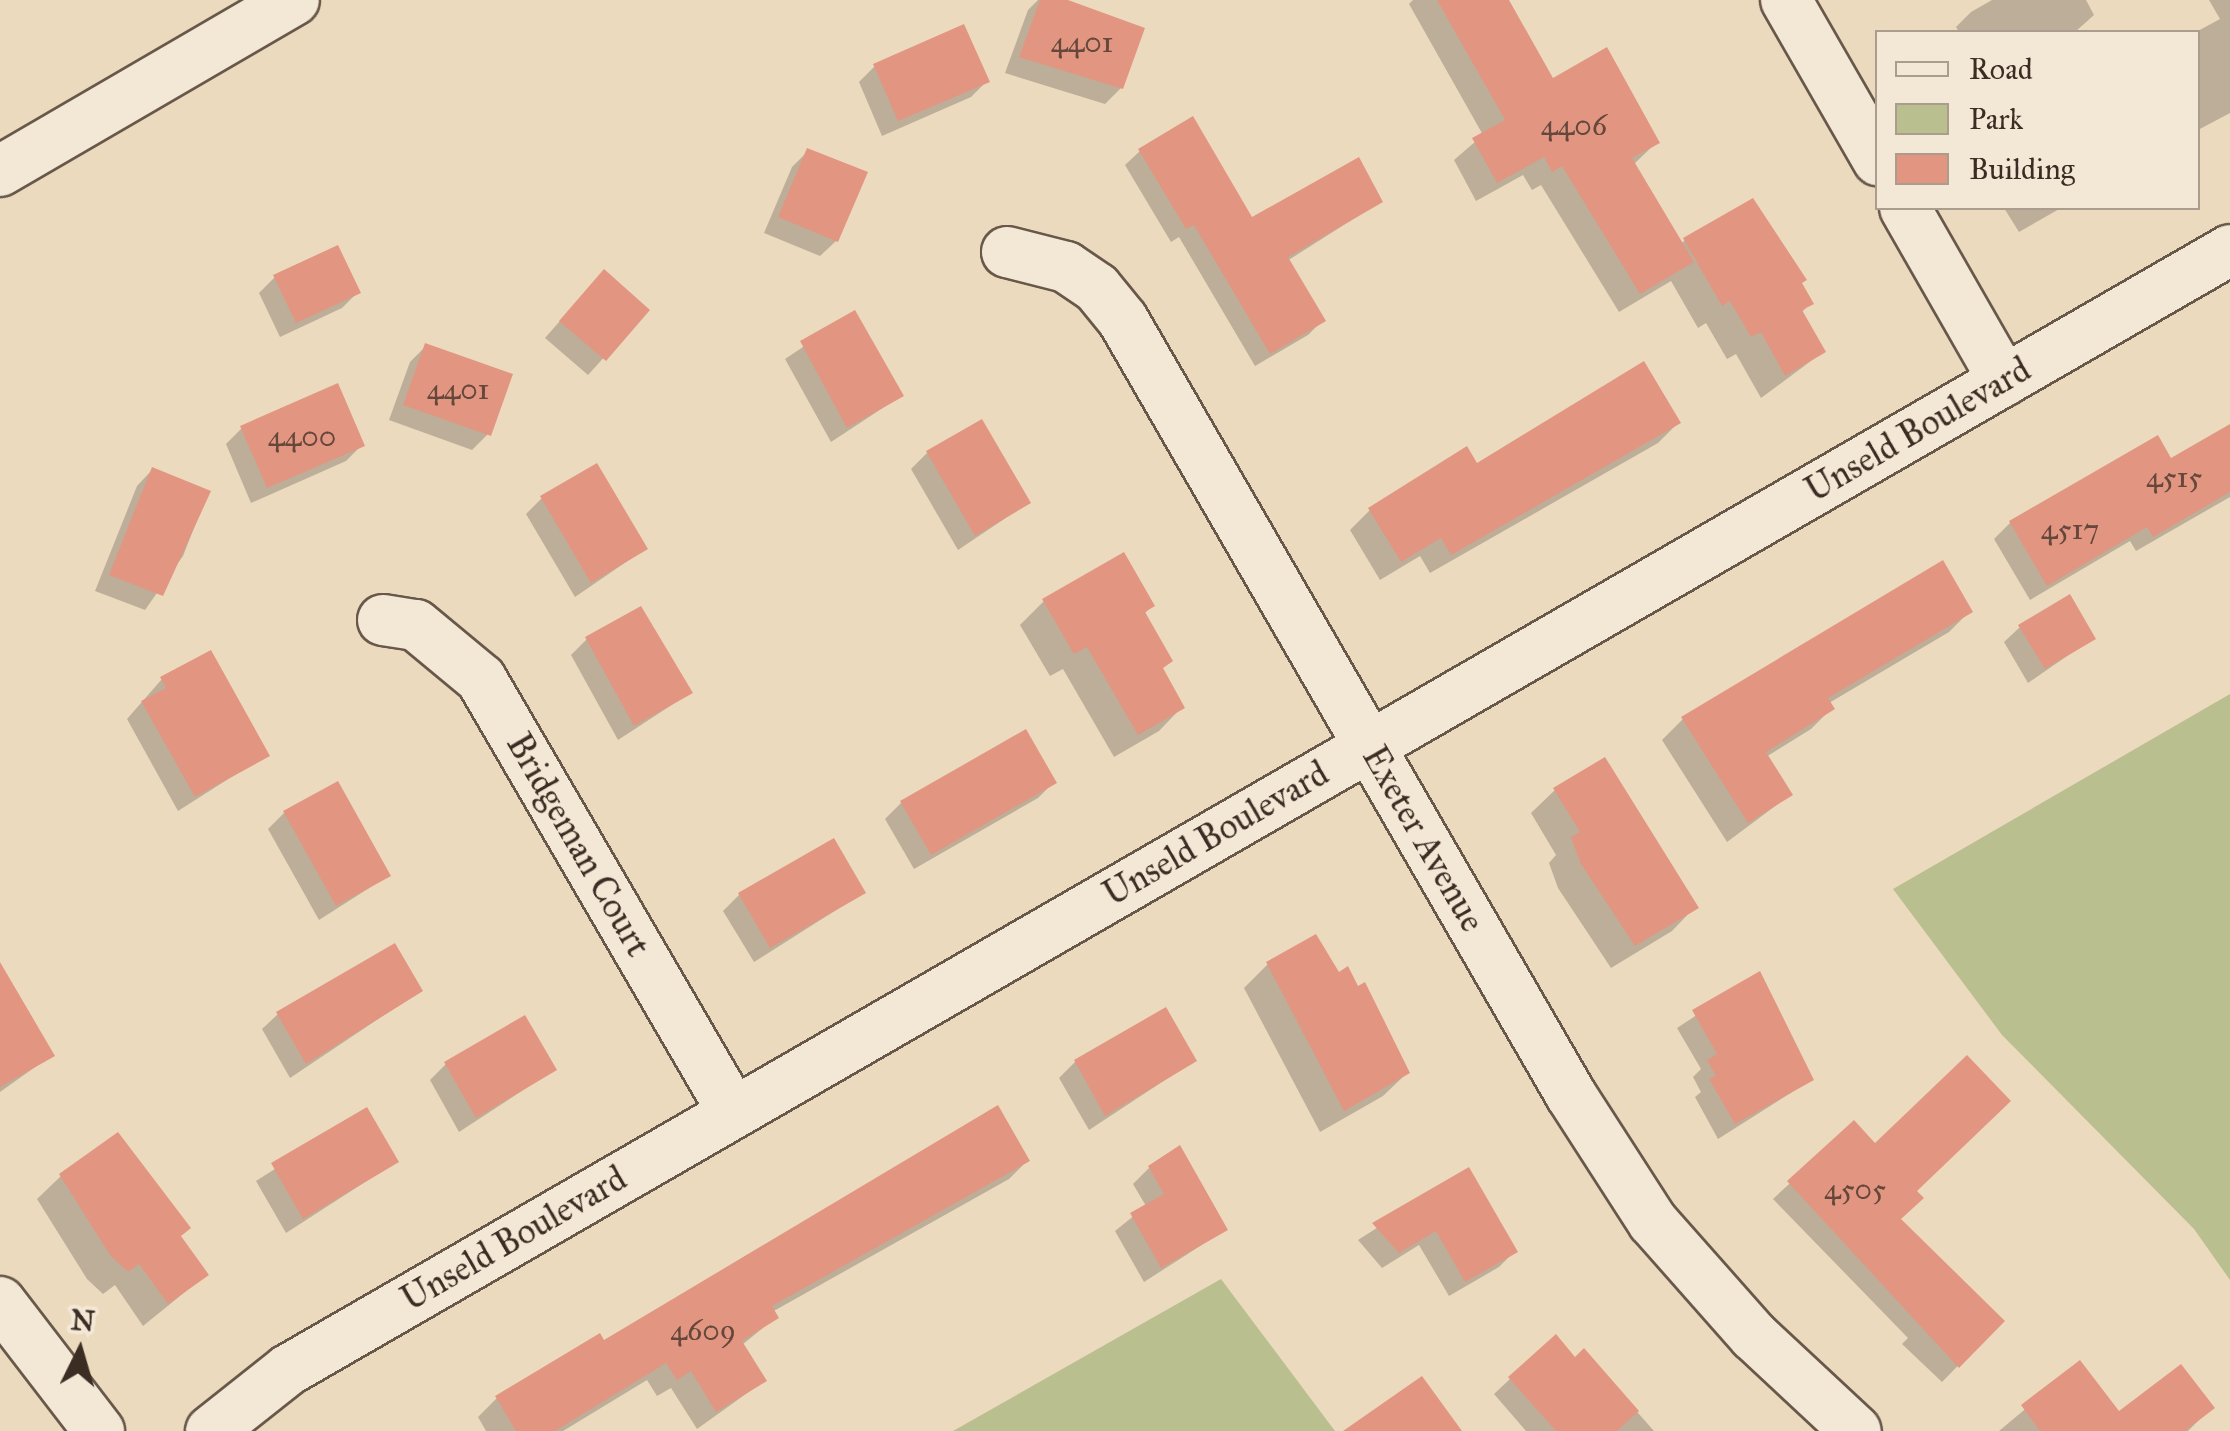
<!DOCTYPE html>
<html>
<head>
<meta charset="utf-8">
<style>
	body { margin:0 }
	#map { position:relative; width:2230px; height:1431px; overflow:hidden; background:#ecdabe; font-family:"IM FELL Great Primer",serif }
	div>[style] { position:absolute }
	.green>* { inset:0; background:#babf90 }
	.shadow>* { inset:0; background:#0003 }
	.building>* { inset:0; background:#e29681 }
	.roads { filter:drop-shadow(2px 0 #68584a) drop-shadow(-2px 0 #68584a) drop-shadow(0 2px #68584a) drop-shadow(0 -2px #68584a) }
	.minor>* { height:50px; margin:-25px; padding:0 25px; transform-origin:25px; border-radius:25px; background:#f3e7d5 }
	span { translate:-50% -50%; white-space:nowrap; text-align:center; line-height:1.15; -webkit-text-stroke:8px #f3e7d5; paint-order:stroke }
	.number-label { font-size:30px; color:#66473b }
	.number-label span { -webkit-text-stroke-width:0 }
	.street-label { font-size:35px; color:#3c2d24 }
	.legend { position:absolute; left:1875px; top:30px; width:325px; height:180px; box-sizing:border-box; background:#f3e7d5; border:2px solid #aa9d8e; margin:0; padding:12px 18px; list-style:none; font-size:30px; color:#3c2d24 }
	.legend li { display:flex; align-items:center; gap:20px; height:50px }
	.legend b { width:50px; border:2px solid #aa9d8e }
	.north { position:absolute; left:30px; top:1301px; width:100px; height:100px; -webkit-text-stroke:8px #f3e7d5; paint-order:stroke; rotate:5deg; font-size:28px; font-weight:700; line-height:40px; text-align:center; color:#3c2d24 }
	.north::after { content:''; display:block; margin:auto; width:35px; height:45px; background:#3c2d24; clip-path:polygon(50% 0,100% 100%,50% 72%,0 100%) }
</style>
</head>
<body>
<div id="map">
	<div class="green">
		<div style="clip-path:polygon(2230px 694px,2230px 1280px,2194px 1229px,2002px 1035px,1893px 889px)"></div>
		<div style="clip-path:polygon(1221px 1279px,1335px 1431px,953px 1431px)"></div>
	</div>
	<div class="shadow">
		<div style="clip-path:polygon(1038px 0,1060px 0,1121px 88px,1105px 104px,1005px 73px,1028px 10px)"></div>
		<div style="clip-path:polygon(1413px 0,1505px 0,1552px 81px,1657px 142px,1633px 165px,1681px 244px,1685px 240px,1800px 284px,1811px 303px,1801px 313px,1823px 352px,1761px 398px,1736px 354px,1727px 359px,1706px 323px,1698px 328px,1671px 281px,1619px 312px,1541px 185px,1532px 190px,1523px 175px,1476px 201px,1454px 160px,1483px 135px,1409px 4px)"></div>
		<div style="clip-path:polygon(1992px 0,2086px 0,2094px 15px,2075px 32px,1959px 32px,1956px 27px,1971px 12px)"></div>
		<div style="clip-path:polygon(2209px 0,2230px 0,2230px 113px,2198px 130px,2196px 32px,2220px 19px)"></div>
		<div style="clip-path:polygon(875px 66px,987px 81px,971px 97px,882px 136px,859px 82px)"></div>
		<div style="clip-path:polygon(808px 151px,836px 241px,820px 256px,764px 233px,792px 167px)"></div>
		<div style="clip-path:polygon(1140px 151px,1251px 220px,1380px 202px,1287px 261px,1322px 321px,1308px 335px,1255px 366px,1179px 237px,1171px 242px,1125px 165px)"></div>
		<div style="clip-path:polygon(2004px 208px,2061px 208px,2019px 232px)"></div>
		<div style="clip-path:polygon(275px 277px,358px 292px,342px 308px,280px 337px,259px 293px)"></div>
		<div style="clip-path:polygon(588px 289px,647px 310px,588px 375px,545px 338px)"></div>
		<div style="clip-path:polygon(854px 313px,901px 396px,831px 442px,785px 359px)"></div>
		<div style="clip-path:polygon(426px 346px,488px 434px,472px 450px,389px 420px,410px 362px)"></div>
		<div style="clip-path:polygon(1678px 423px,1658px 443px,1430px 573px,1420px 556px,1380px 580px,1350px 530px,1370px 510px,1476px 466px)"></div>
		<div style="clip-path:polygon(2230px 427px,2230px 497px,2136px 551px,2130px 541px,2030px 600px,1994px 539px,2010px 523px,2157px 438px,2170px 461px)"></div>
		<div style="clip-path:polygon(242px 428px,362px 445px,346px 461px,251px 503px,226px 444px)"></div>
		<div style="clip-path:polygon(927px 453px,1028px 503px,958px 550px,911px 469px)"></div>
		<div style="clip-path:polygon(152px 470px,208px 492px,183px 556px,145px 610px,95px 591px,137px 486px)"></div>
		<div style="clip-path:polygon(542px 498px,645px 549px,575px 597px,526px 514px)"></div>
		<div style="clip-path:polygon(1044px 601px,1152px 606px,1144px 614px,1170px 661px,1161px 670px,1182px 707px,1159px 731px,1114px 757px,1063px 669px,1050px 676px,1020px 625px)"></div>
		<div style="clip-path:polygon(1970px 611px,1949px 632px,1829px 703px,1832px 708px,1811px 729px,1766px 757px,1790px 795px,1727px 842px,1662px 740px,1683px 719px)"></div>
		<div style="clip-path:polygon(2020px 627px,2093px 638px,2028px 683px,2004px 642px)"></div>
		<div style="clip-path:polygon(587px 639px,690px 693px,618px 740px,571px 655px)"></div>
		<div style="clip-path:polygon(162px 679px,266px 755px,178px 811px,127px 719px)"></div>
		<div style="clip-path:polygon(1025px 732px,1054px 782px,1038px 798px,914px 869px,885px 819px,901px 803px)"></div>
		<div style="clip-path:polygon(1555px 790px,1695px 907px,1672px 931px,1611px 968px,1558px 888px,1549px 863px,1556px 855px,1531px 813px)"></div>
		<div style="clip-path:polygon(284px 813px,388px 876px,319px 920px,268px 829px)"></div>
		<div style="clip-path:polygon(863px 893px,754px 962px,723px 911px,739px 895px)"></div>
		<div style="clip-path:polygon(1268px 964px,1338px 976px,1407px 1073px,1383px 1096px,1320px 1132px,1244px 988px)"></div>
		<div style="clip-path:polygon(0 966px,52px 1055px,0 1092px)"></div>
		<div style="clip-path:polygon(1759px 974px,1811px 1080px,1718px 1139px,1695px 1097px,1701px 1092px,1693px 1077px,1701px 1069px,1677px 1028px)"></div>
		<div style="clip-path:polygon(420px 991px,290px 1078px,262px 1029px,278px 1014px)"></div>
		<div style="clip-path:polygon(1194px 1061px,1089px 1130px,1059px 1078px,1075px 1062px)"></div>
		<div style="clip-path:polygon(446px 1064px,554px 1070px,459px 1132px,430px 1080px)"></div>
		<div style="clip-path:polygon(366px 1111px,396px 1162px,286px 1233px,256px 1181px)"></div>
		<div style="clip-path:polygon(1854px 1124px,1914px 1191px,1898px 1219px,2002px 1321px,1942px 1382px,1902px 1344px,1908px 1338px,1773px 1199px)"></div>
		<div style="clip-path:polygon(1027px 1161px,1009px 1179px,772px 1312px,776px 1317px,742px 1345px,764px 1381px,697px 1429px,671px 1388px,657px 1396px,647px 1380px,563px 1431px,486px 1431px,478px 1417px,497px 1398px)"></div>
		<div style="clip-path:polygon(1149px 1168px,1225px 1230px,1144px 1282px,1115px 1231px,1146px 1206px,1133px 1184px)"></div>
		<div style="clip-path:polygon(1468px 1170px,1515px 1251px,1499px 1267px,1449px 1296px,1419px 1245px,1382px 1268px,1358px 1240px)"></div>
		<div style="clip-path:polygon(61px 1176px,179px 1237px,206px 1275px,143px 1326px,115px 1285px,103px 1294px,87px 1279px,37px 1199px)"></div>
		<div style="clip-path:polygon(1555px 1337px,1575px 1360px,1584px 1352px,1654px 1431px,1526px 1431px,1494px 1394px)"></div>
		<div style="clip-path:polygon(2079px 1364px,2119px 1414px,2211px 1408px,2188px 1431px,1999px 1431px)"></div>
	</div>
	<div class="building">
		<div style="clip-path:polygon(1040px 0,1068px 0,1145px 28px,1123px 89px,1019px 57px)"></div>
		<div style="clip-path:polygon(1437px 0,1509px 0,1553px 78px,1607px 47px,1660px 143px,1632px 158px,1694px 262px,1640px 294px,1562px 166px,1552px 172px,1544px 157px,1497px 183px,1472px 138px,1505px 120px)"></div>
		<div style="clip-path:polygon(964px 24px,990px 82px,898px 121px,873px 64px)"></div>
		<div style="clip-path:polygon(1193px 116px,1252px 217px,1359px 157px,1383px 202px,1288px 257px,1326px 321px,1270px 354px,1194px 225px,1186px 229px,1138px 149px)"></div>
		<div style="clip-path:polygon(807px 148px,868px 172px,838px 242px,778px 217px)"></div>
		<div style="clip-path:polygon(1753px 198px,1807px 280px,1802px 283px,1814px 304px,1802px 310px,1826px 352px,1785px 376px,1761px 332px,1751px 337px,1730px 301px,1722px 306px,1683px 238px)"></div>
		<div style="clip-path:polygon(338px 245px,361px 293px,296px 323px,273px 275px)"></div>
		<div style="clip-path:polygon(604px 269px,650px 310px,606px 361px,559px 321px)"></div>
		<div style="clip-path:polygon(855px 310px,904px 396px,847px 428px,800px 341px)"></div>
		<div style="clip-path:polygon(425px 343px,513px 374px,491px 436px,403px 405px)"></div>
		<div style="clip-path:polygon(1644px 361px,1681px 423px,1451px 555px,1441px 538px,1401px 562px,1368px 508px,1467px 446px,1477px 463px)"></div>
		<div style="clip-path:polygon(338px 383px,365px 446px,267px 488px,240px 426px)"></div>
		<div style="clip-path:polygon(982px 419px,1031px 503px,975px 536px,926px 451px)"></div>
		<div style="clip-path:polygon(2230px 424px,2230px 492px,2153px 537px,2147px 527px,2047px 586px,2009px 521px,2158px 435px,2171px 458px)"></div>
		<div style="clip-path:polygon(597px 463px,648px 549px,591px 583px,540px 496px)"></div>
		<div style="clip-path:polygon(152px 467px,211px 491px,163px 596px,109px 575px)"></div>
		<div style="clip-path:polygon(1124px 552px,1155px 606px,1145px 612px,1173px 661px,1163px 668px,1185px 708px,1138px 735px,1087px 647px,1074px 654px,1042px 599px)"></div>
		<div style="clip-path:polygon(1943px 560px,1973px 612px,1828px 698px,1835px 709px,1766px 752px,1793px 795px,1748px 823px,1681px 717px)"></div>
		<div style="clip-path:polygon(2070px 594px,2096px 639px,2045px 669px,2018px 625px)"></div>
		<div style="clip-path:polygon(641px 606px,693px 693px,634px 726px,585px 637px)"></div>
		<div style="clip-path:polygon(211px 650px,270px 756px,195px 797px,141px 701px,166px 688px,160px 677px)"></div>
		<div style="clip-path:polygon(1026px 729px,1057px 783px,931px 855px,900px 801px)"></div>
		<div style="clip-path:polygon(1605px 757px,1699px 908px,1635px 946px,1581px 864px,1571px 837px,1580px 832px,1553px 788px)"></div>
		<div style="clip-path:polygon(338px 781px,391px 876px,336px 906px,283px 811px)"></div>
		<div style="clip-path:polygon(834px 838px,866px 893px,770px 948px,738px 893px)"></div>
		<div style="clip-path:polygon(1316px 934px,1339px 972px,1348px 966px,1358px 986px,1365px 982px,1410px 1073px,1344px 1111px,1266px 962px)"></div>
		<div style="clip-path:polygon(395px 943px,423px 991px,306px 1064px,276px 1012px)"></div>
		<div style="clip-path:polygon(0 962px,55px 1056px,0 1087px)"></div>
		<div style="clip-path:polygon(1760px 971px,1814px 1080px,1735px 1124px,1709px 1079px,1716px 1076px,1707px 1060px,1717px 1054px,1692px 1010px)"></div>
		<div style="clip-path:polygon(1166px 1007px,1197px 1061px,1105px 1116px,1074px 1060px)"></div>
		<div style="clip-path:polygon(525px 1015px,557px 1070px,476px 1118px,444px 1062px)"></div>
		<div style="clip-path:polygon(1967px 1055px,2011px 1101px,1917px 1191px,1924px 1198px,1901px 1219px,2005px 1321px,1959px 1368px,1787px 1181px,1854px 1120px,1875px 1143px)"></div>
		<div style="clip-path:polygon(998px 1105px,1030px 1161px,772px 1306px,779px 1318px,742px 1341px,767px 1381px,716px 1412px,691px 1371px,677px 1380px,666px 1363px,555px 1431px,516px 1431px,495px 1396px,600px 1333px,604px 1340px)"></div>
		<div style="clip-path:polygon(367px 1107px,399px 1162px,303px 1219px,271px 1163px)"></div>
		<div style="clip-path:polygon(118px 1132px,191px 1228px,181px 1236px,209px 1275px,168px 1304px,139px 1264px,128px 1272px,110px 1255px,59px 1174px)"></div>
		<div style="clip-path:polygon(1180px 1145px,1228px 1230px,1161px 1268px,1130px 1213px,1164px 1194px,1148px 1166px)"></div>
		<div style="clip-path:polygon(1469px 1167px,1518px 1252px,1465px 1282px,1436px 1231px,1399px 1253px,1372px 1223px)"></div>
		<div style="clip-path:polygon(1556px 1334px,1575px 1357px,1584px 1348px,1639px 1411px,1617px 1431px,1556px 1431px,1508px 1377px)"></div>
		<div style="clip-path:polygon(2080px 1360px,2119px 1411px,2181px 1364px,2215px 1408px,2185px 1431px,2040px 1431px,2021px 1405px)"></div>
		<div style="clip-path:polygon(1422px 1376px,1462px 1431px,1343px 1431px)"></div>
	</div>
	<div class="roads">
		<div class="minor">
			<div style="left:1786px;top:0;width:185px;rotate:60.1deg"></div>
			<div style="left:0;top:171px;width:340px;rotate:-30.2deg"></div>
			<div style="left:1905px;top:208px;width:199px;rotate:60.2deg"></div>
			<div style="left:1007px;top:252px;width:61px;rotate:14.3deg"></div>
			<div style="left:1066px;top:267px;width:37px;rotate:34deg"></div>
			<div style="left:1097px;top:288px;width:41px;rotate:50.9deg"></div>
			<div style="left:1123px;top:320px;width:895px;rotate:59.97deg"></div>
			<div style="left:1571px;top:1095px;width:151px;rotate:57.2deg"></div>
			<div style="left:1653px;top:1222px;width:152px;rotate:48.5deg"></div>
			<div style="left:1754px;top:1336px;width:139px;rotate:43deg"></div>
			<div style="left:383px;top:620px;width:33px;rotate:9deg"></div>
			<div style="left:416px;top:625px;width:85px;rotate:39.7deg"></div>
			<div style="left:481px;top:679px;width:501px;rotate:59.8deg"></div>
			<div style="left:0;top:1302px;width:163px;rotate:52.5deg"></div>
			<div style="left:211px;top:1431px;width:98px;rotate:-38.4deg"></div>
			<div style="left:288px;top:1370px;width:2242px;rotate:-29.97deg"></div>
		</div>
	</div>
	<div class="number-label">
		<span style="left:1082px;top:42px">4401</span>
		<span style="left:1574px;top:125px">4406</span>
		<span style="left:458px;top:389px">4401</span>
		<span style="left:302px;top:436px">4400</span>
		<span style="left:2174px;top:477px">4515</span>
		<span style="left:2070px;top:529px">4517</span>
		<span style="left:1855px;top:1189px">4505</span>
		<span style="left:703px;top:1330px">4609</span>
	</div>
	<div class="street-label">
		<span style="left:1918px;top:430px;rotate:-30deg">Unseld Boulevard</span>
		<span style="left:1216px;top:834px;rotate:-30deg">Unseld Boulevard</span>
		<span style="left:1423px;top:839px;rotate:60deg">Exeter Avenue</span>
		<span style="left:578px;top:845px;rotate:60deg">Bridgeman Court</span>
		<span style="left:514px;top:1239px;rotate:-30deg">Unseld Boulevard</span>
	</div>
	<ul class="legend">
	<li><b style="height:12px;background:#f3e7d5"></b>Road</li>
	<li><b style="height:28px;background:#babf90"></b>Park</li>
	<li><b style="height:28px;background:#e29681"></b>Building</li>
	</ul>
	<div class="north">N</div>
</div>
</body>
</html>
